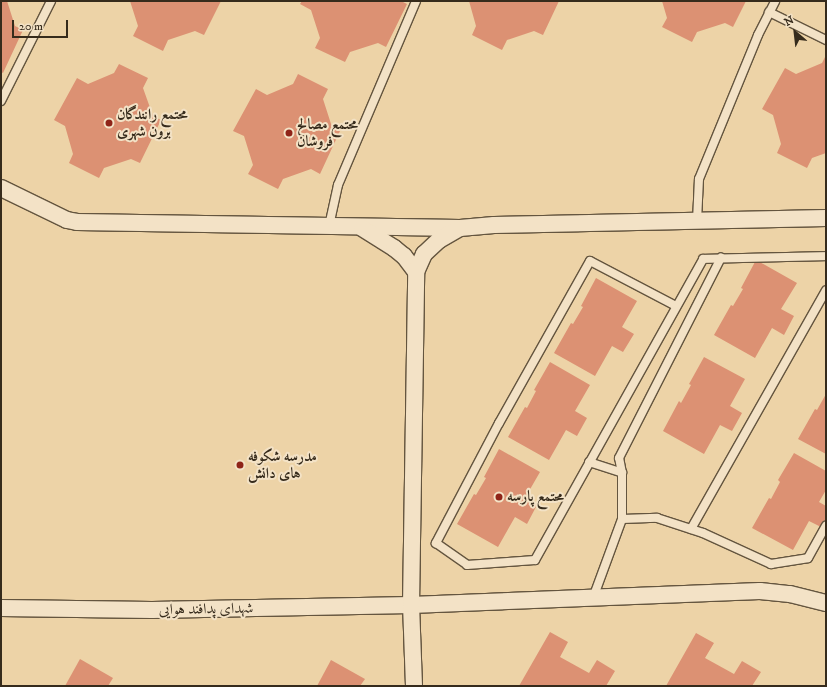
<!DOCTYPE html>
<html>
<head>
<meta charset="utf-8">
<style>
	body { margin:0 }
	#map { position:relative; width:827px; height:687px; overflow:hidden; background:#edd3a7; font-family:"IM FELL DW Pica",Amiri,serif }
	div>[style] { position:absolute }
	.building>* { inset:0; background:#dc9173 }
	.roads { filter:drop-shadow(1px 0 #64553f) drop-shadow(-1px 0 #64553f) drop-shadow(0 1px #64553f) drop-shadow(0 -1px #64553f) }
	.service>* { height:8px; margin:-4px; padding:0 4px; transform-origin:4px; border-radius:4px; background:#f3e2c6 }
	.minor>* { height:16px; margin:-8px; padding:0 8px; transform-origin:8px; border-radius:8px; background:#f3e2c6 }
	.dots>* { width:11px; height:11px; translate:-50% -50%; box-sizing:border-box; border:2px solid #f3e2c6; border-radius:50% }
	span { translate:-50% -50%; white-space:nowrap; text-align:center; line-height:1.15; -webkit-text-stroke:4px #f3e2c6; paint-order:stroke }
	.poi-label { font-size:15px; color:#362b1c; font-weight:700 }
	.left { translate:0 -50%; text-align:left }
	.street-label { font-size:15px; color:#362b1c }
	.frame { position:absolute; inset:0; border:2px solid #362b1c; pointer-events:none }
	.north { position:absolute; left:775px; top:12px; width:40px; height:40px; -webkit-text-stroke:3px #f3e2c6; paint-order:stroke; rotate:332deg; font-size:11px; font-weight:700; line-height:16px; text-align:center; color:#362b1c }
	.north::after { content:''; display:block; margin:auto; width:14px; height:18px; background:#362b1c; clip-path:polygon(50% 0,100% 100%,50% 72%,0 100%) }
	.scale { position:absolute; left:12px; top:20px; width:56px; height:18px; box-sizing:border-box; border:2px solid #362b1c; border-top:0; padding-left:5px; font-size:12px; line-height:14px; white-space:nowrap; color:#362b1c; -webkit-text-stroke:3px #f3e2c6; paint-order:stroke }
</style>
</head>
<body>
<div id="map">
	<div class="building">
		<div style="clip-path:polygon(1px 1px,7px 1px,15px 26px,23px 30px,3px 73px,1px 72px)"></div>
		<div style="clip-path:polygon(130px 1px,221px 1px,204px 35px,195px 31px,168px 40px,163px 51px,133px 36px,138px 26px)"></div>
		<div style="clip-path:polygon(302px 1px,401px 1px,407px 4px,386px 47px,378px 43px,350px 52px,345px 62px,315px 48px,320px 38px,311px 10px,300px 4px)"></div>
		<div style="clip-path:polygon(469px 1px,559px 1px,543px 35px,534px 31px,507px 40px,502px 50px,472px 35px,476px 26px)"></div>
		<div style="clip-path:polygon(662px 1px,746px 1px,733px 27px,725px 23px,697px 32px,692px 42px,662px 27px,667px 18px)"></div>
		<div style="clip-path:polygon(826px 55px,826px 153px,812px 158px,807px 168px,777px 153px,781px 144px,773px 115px,762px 109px,785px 68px,796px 74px,822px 63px)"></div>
		<div style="clip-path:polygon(119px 64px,148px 78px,143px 88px,153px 116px,161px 120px,140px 163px,131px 159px,104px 168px,99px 178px,69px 163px,73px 154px,65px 126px,54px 120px,77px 78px,88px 84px,114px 73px)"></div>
		<div style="clip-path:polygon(298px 74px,328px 89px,323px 99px,332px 127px,340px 131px,320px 174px,311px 169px,283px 179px,278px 189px,248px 174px,253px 165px,244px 136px,233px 131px,256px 89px,267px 95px,293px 84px)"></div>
		<div style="clip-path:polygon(756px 260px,797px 283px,781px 309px,794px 316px,784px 335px,772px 328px,755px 358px,714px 335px,731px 305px,733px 306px,743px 289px,741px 288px)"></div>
		<div style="clip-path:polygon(596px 278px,637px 301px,622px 327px,634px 334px,623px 352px,612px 346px,595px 376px,554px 353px,571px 323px,573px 324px,583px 307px,581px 306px)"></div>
		<div style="clip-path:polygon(704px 357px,745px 379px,730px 406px,742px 413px,732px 431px,720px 425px,704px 454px,663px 431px,679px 401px,681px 403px,691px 385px,689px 384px)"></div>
		<div style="clip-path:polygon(550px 362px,590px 385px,575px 411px,587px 418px,577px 436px,566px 430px,549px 460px,508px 437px,525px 407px,527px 408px,536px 391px,534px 390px)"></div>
		<div style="clip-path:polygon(826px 394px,826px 454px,798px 439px,815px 409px,817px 410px)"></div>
		<div style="clip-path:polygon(499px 449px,540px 472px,525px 498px,537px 505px,527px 524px,515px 517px,498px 547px,457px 524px,474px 494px,476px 495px,486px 478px,484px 477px)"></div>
		<div style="clip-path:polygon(794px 453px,826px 471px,826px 490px,819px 502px,826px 506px,826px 518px,821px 527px,809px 521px,793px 550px,752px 528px,769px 498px,771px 499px,780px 482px,778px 480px)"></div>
		<div style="clip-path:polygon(550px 632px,568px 642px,560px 657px,589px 673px,597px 660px,615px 671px,606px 686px,519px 686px)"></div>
		<div style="clip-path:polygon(696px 633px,714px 643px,705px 658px,734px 674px,742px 661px,761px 672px,752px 686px,666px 686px)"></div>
		<div style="clip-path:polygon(80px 659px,113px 678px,108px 686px,65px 686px)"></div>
		<div style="clip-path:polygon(331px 660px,365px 679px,360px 686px,317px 686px)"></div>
	</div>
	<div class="roads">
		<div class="service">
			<div style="left:769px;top:12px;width:64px;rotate:26.2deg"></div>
			<div style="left:1px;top:101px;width:112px;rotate:-63.4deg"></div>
			<div style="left:697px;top:221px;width:42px;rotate:-87.3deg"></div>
			<div style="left:699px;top:179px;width:156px;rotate:-67.7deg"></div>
			<div style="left:758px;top:35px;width:38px;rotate:-63deg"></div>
			<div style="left:329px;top:226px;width:42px;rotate:-77.6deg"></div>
			<div style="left:338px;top:185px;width:200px;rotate:-67deg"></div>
			<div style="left:676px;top:306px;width:97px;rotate:-152.4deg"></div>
			<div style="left:590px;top:261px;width:186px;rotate:119.3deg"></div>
			<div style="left:499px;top:423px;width:136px;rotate:117.7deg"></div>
			<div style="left:436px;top:543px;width:38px;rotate:35deg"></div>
			<div style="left:467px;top:565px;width:68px;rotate:-4.2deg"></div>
			<div style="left:535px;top:560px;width:345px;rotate:-60.8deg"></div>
			<div style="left:703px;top:259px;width:123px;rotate:-1.4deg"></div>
			<div style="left:589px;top:462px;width:35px;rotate:18deg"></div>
			<div style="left:622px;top:519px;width:46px;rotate:-90deg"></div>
			<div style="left:622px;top:473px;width:15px;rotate:-101deg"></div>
			<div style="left:619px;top:458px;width:225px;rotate:-63deg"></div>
			<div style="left:691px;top:529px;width:274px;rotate:-60.5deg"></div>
			<div style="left:593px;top:598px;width:84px;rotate:-69.8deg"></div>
			<div style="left:622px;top:519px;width:35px;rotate:-2deg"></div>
			<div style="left:657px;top:518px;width:48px;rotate:18.1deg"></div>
			<div style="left:703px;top:533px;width:75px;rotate:24.5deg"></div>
			<div style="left:771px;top:564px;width:37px;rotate:-9deg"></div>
			<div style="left:808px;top:558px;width:37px;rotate:-61deg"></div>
		</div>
		<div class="minor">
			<div style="left:1px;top:188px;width:73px;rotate:25.9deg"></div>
			<div style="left:67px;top:220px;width:10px;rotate:11deg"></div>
			<div style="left:77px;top:222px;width:383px;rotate:0.9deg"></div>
			<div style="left:460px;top:228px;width:34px;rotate:-5deg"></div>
			<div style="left:494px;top:225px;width:332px;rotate:-1.2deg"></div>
			<div style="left:362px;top:228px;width:38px;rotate:32deg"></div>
			<div style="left:394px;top:248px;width:13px;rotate:39deg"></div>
			<div style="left:404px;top:256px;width:20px;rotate:53deg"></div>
			<div style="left:1px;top:608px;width:151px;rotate:0.8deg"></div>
			<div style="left:152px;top:610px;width:259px;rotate:-1.1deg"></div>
			<div style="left:411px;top:605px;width:349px;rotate:-2.3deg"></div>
			<div style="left:760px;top:591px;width:30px;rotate:6deg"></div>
			<div style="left:790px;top:594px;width:37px;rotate:14deg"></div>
			<div style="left:414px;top:686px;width:81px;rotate:-92.1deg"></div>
			<div style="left:411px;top:605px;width:333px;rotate:-89.1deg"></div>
			<div style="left:416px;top:272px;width:20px;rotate:-66deg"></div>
			<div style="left:424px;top:254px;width:21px;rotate:-43deg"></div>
			<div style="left:439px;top:240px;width:22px;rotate:-30deg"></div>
		</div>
	</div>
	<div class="dots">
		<div style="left:109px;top:123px;background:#8f2418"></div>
		<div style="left:289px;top:133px;background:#8f2418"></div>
		<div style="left:240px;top:465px;background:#8f2418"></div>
		<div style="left:499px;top:497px;background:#8f2418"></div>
	</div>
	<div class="poi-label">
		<span class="left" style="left:117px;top:123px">محتمع رانندگان<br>برون شهری</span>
		<span class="left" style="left:297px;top:133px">محتمع مصالح<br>فروشان</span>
		<span class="left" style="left:248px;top:465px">مدرسه شکوفه<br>های دانش</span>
		<span class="left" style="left:507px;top:497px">محتمع پارسه</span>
	</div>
	<div class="street-label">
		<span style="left:206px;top:609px;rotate:-1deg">شهدای پدافند هوایی</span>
	</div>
	<div class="frame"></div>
	<div class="north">N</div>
	<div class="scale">20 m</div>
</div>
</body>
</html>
